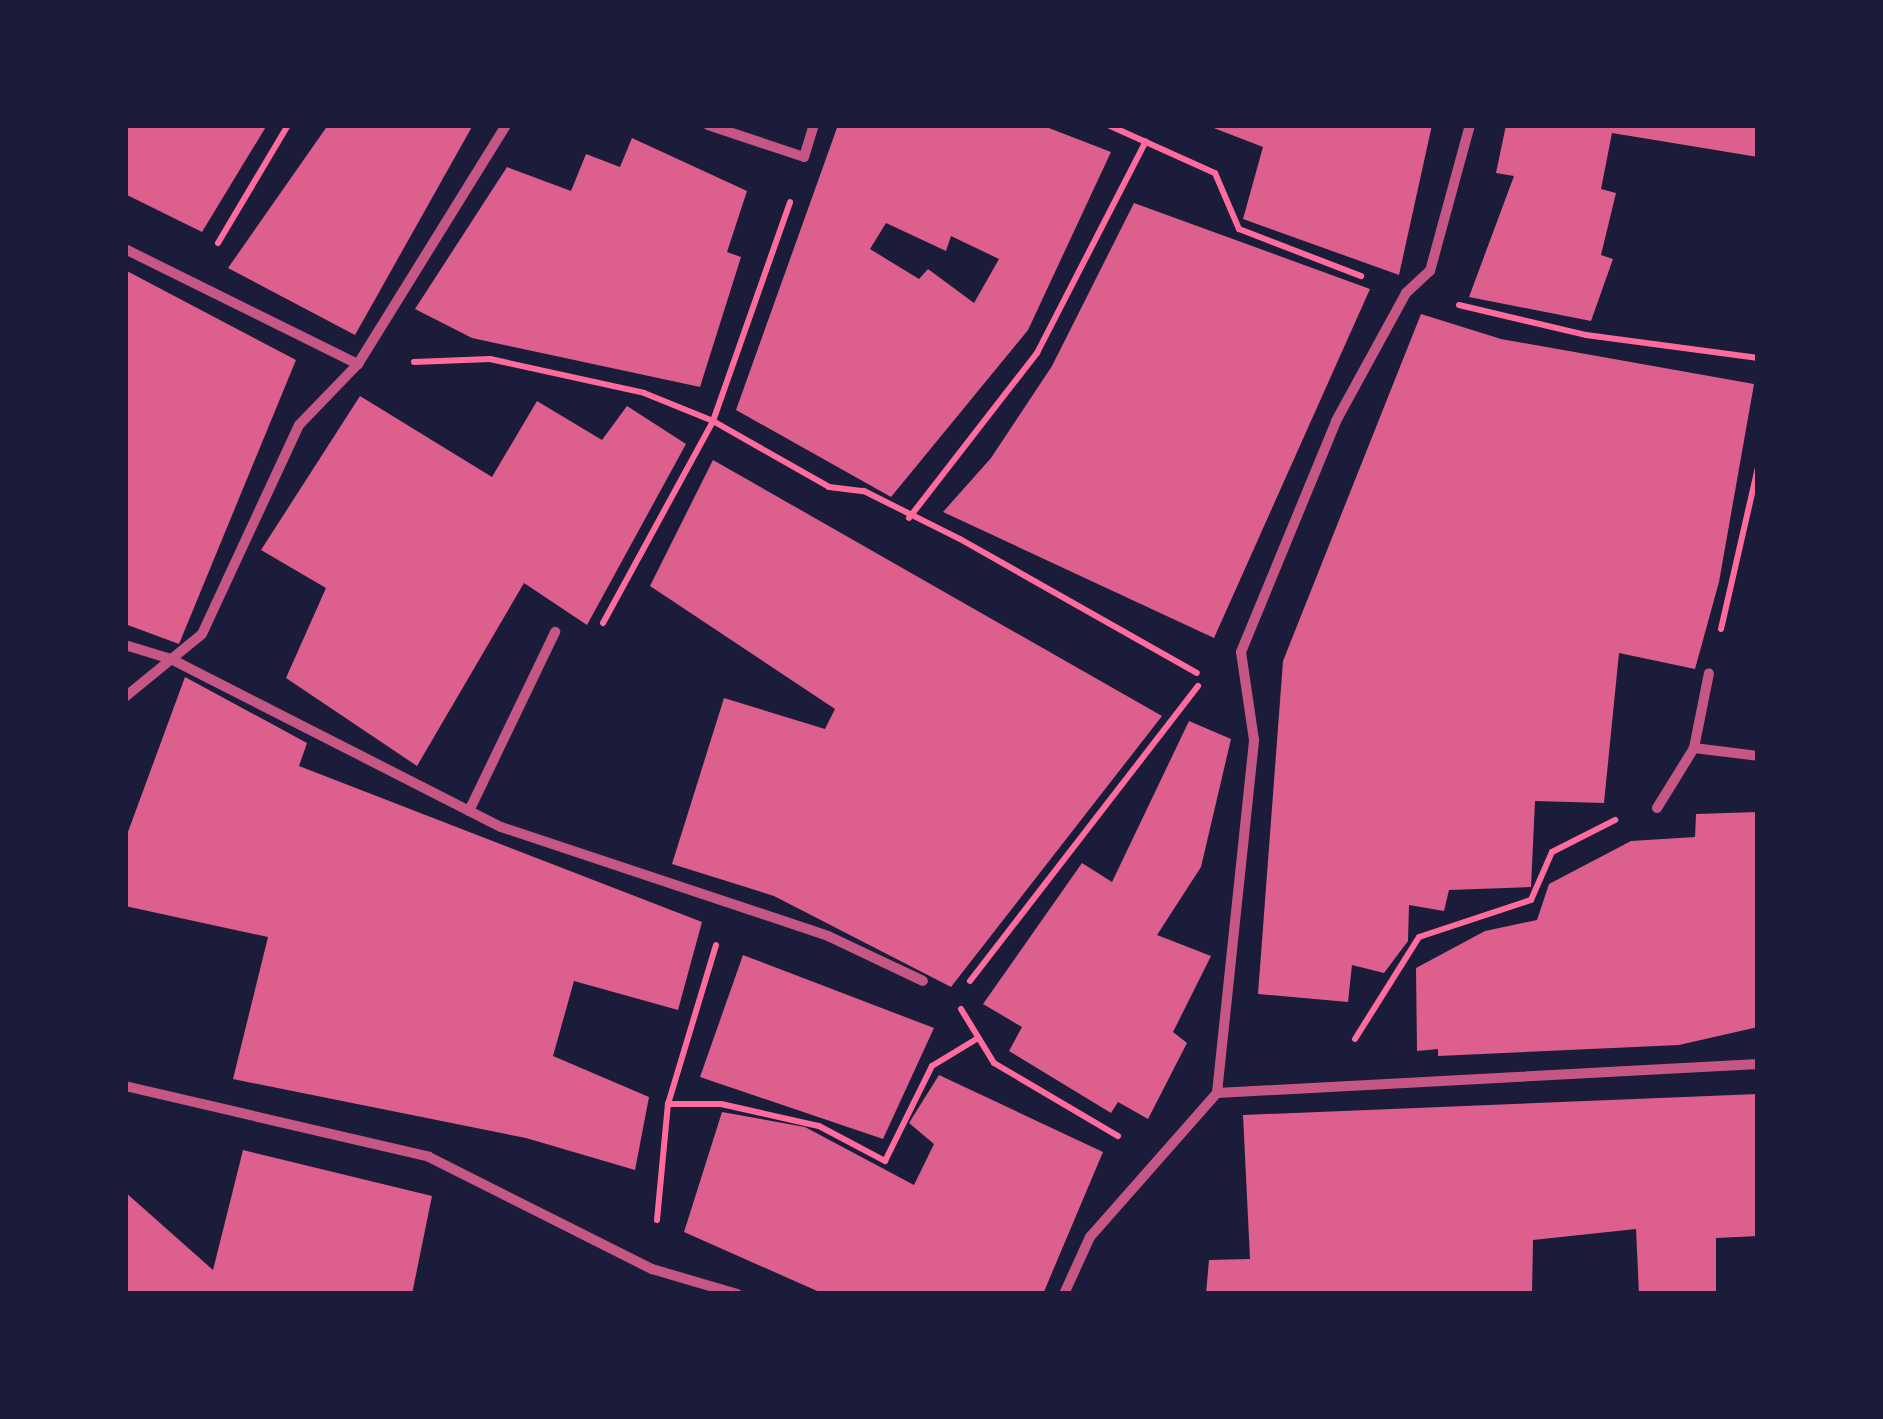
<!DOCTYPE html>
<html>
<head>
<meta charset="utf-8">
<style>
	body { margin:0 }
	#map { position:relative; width:1883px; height:1419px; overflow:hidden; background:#1b1b3a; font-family:"PT Sans",sans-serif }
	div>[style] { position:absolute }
	.building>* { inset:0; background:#dd5f8e }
	.path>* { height:6px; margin:-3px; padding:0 3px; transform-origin:3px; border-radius:3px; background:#ff6b9d }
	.minor>* { height:10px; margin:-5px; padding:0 5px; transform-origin:5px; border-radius:5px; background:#c65784 }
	span { translate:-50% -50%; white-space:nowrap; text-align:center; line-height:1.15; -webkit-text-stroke:9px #1b1b3a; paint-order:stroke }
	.frame { position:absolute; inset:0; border:128px solid #1b1b3a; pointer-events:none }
</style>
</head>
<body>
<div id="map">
	<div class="building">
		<div style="clip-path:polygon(125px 125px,267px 125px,202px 232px,125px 194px)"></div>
		<div style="clip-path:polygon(328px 125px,473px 125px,355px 335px,228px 268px)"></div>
		<div style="clip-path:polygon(evenodd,838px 125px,1041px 125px,1111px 152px,1028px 330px,891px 497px,736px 410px,838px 125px,886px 223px,946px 251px,951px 236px,999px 259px,974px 303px,928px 269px,919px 279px,870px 249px,886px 223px)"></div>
		<div style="clip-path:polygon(1206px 125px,1432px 125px,1399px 275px,1243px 219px,1263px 147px)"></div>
		<div style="clip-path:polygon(1506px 125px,1758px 125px,1758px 157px,1612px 133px,1601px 189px,1616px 193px,1601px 255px,1613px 259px,1591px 321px,1469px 297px,1514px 176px,1496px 173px)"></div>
		<div style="clip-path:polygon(632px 138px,747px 191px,727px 252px,741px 257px,700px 387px,472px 338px,415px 309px,507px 167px,571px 191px,586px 154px,620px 167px)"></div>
		<div style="clip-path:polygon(1134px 203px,1370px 289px,1214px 638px,943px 512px,991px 458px,1052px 366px)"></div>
		<div style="clip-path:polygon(125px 270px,296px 360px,179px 644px,125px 624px)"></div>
		<div style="clip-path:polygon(1421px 314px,1501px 339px,1754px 384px,1719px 582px,1695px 669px,1619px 653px,1604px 803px,1535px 801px,1531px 887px,1449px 890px,1444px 911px,1409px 905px,1408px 941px,1384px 973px,1352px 965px,1348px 1002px,1258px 994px,1283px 661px)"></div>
		<div style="clip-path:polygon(360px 396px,492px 477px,537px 401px,602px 440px,627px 406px,686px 444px,587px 625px,524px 583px,417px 766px,286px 678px,326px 588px,261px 550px)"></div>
		<div style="clip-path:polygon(713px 460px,1162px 716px,951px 987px,774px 896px,672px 864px,724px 698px,825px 729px,835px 709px,650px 586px)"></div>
		<div style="clip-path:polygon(185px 677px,307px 743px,299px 766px,702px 922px,678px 1010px,574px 981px,553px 1056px,649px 1097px,635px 1170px,526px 1138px,233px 1079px,268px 937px,125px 906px,125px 840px)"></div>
		<div style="clip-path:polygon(1189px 721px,1231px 739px,1201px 867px,1157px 935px,1211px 956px,1173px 1032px,1187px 1043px,1148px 1119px,1118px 1102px,1111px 1113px,1009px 1051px,1022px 1027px,983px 1004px,1082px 863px,1112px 882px)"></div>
		<div style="clip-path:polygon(1758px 812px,1758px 1027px,1679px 1045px,1438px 1056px,1438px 1049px,1417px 1051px,1416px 968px,1485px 931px,1537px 920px,1549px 884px,1631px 841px,1695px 837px,1696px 814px)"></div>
		<div style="clip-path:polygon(743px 955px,934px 1028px,883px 1139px,700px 1077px)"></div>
		<div style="clip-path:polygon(939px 1075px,1103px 1152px,1043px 1294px,824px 1294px,684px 1232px,722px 1112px,805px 1127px,914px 1185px,934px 1144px,909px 1123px)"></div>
		<div style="clip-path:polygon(1758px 1094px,1758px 1236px,1716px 1238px,1716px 1294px,1639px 1294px,1636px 1229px,1533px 1240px,1532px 1294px,1206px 1294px,1209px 1260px,1250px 1259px,1243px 1115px)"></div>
		<div style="clip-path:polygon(243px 1150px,432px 1196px,412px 1294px,125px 1294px,125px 1192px,213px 1270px)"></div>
	</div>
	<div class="path">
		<div style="left:1108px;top:125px;width:117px;rotate:24.2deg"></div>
		<div style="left:1215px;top:173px;width:61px;rotate:66.8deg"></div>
		<div style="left:1239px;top:229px;width:131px;rotate:21.1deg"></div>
		<div style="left:218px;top:243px;width:137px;rotate:-59.3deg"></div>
		<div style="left:1459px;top:305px;width:130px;rotate:13.3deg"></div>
		<div style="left:1586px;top:335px;width:174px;rotate:7.6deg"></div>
		<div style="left:414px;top:362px;width:76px;rotate:-2.3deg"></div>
		<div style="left:490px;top:359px;width:158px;rotate:12.4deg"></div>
		<div style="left:644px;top:393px;width:74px;rotate:22.1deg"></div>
		<div style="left:713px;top:421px;width:133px;rotate:29.6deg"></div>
		<div style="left:829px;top:487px;width:35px;rotate:7deg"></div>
		<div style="left:864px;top:491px;width:107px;rotate:26.6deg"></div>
		<div style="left:960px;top:539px;width:272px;rotate:29.5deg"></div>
		<div style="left:909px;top:518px;width:209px;rotate:-52.2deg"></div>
		<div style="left:1037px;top:353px;width:238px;rotate:-62.8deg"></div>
		<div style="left:603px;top:623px;width:230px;rotate:-61.4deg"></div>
		<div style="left:713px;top:421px;width:232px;rotate:-70.6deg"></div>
		<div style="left:1721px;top:629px;width:165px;rotate:-77.1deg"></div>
		<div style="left:970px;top:981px;width:373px;rotate:-52.3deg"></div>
		<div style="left:961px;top:1009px;width:63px;rotate:58.6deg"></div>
		<div style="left:994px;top:1063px;width:144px;rotate:30.5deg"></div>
		<div style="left:1355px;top:1039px;width:120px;rotate:-57.9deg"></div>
		<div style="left:1419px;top:937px;width:118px;rotate:-18.3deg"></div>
		<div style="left:1531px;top:900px;width:52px;rotate:-66.4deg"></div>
		<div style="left:1552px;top:852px;width:71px;rotate:-26.9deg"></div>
		<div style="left:668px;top:1104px;width:53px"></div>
		<div style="left:721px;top:1104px;width:100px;rotate:12.7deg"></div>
		<div style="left:819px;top:1126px;width:75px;rotate:27.9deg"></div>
		<div style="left:885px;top:1161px;width:106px;rotate:-63.7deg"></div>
		<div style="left:932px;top:1066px;width:54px;rotate:-31.3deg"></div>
		<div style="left:657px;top:1220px;width:117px;rotate:-84.6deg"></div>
		<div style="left:668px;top:1104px;width:166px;rotate:-73.2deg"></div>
	</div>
	<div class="minor">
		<div style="left:708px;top:125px;width:101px;rotate:18.4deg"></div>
		<div style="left:804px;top:157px;width:34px;rotate:-73deg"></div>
		<div style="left:125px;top:249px;width:260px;rotate:26.3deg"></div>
		<div style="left:125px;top:645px;width:48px;rotate:16.9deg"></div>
		<div style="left:171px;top:659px;width:370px;rotate:27deg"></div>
		<div style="left:501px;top:827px;width:345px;rotate:18.4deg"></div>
		<div style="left:828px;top:936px;width:105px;rotate:25.3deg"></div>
		<div style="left:125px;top:697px;width:99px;rotate:-39.3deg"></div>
		<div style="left:202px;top:634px;width:230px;rotate:-65.1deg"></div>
		<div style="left:299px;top:425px;width:85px;rotate:-46deg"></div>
		<div style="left:358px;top:364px;width:281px;rotate:-58.2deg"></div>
		<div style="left:1694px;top:748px;width:64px;rotate:7.1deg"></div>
		<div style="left:1657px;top:808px;width:70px;rotate:-58.3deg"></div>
		<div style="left:1694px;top:748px;width:76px;rotate:-78.7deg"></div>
		<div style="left:469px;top:811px;width:199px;rotate:-64.3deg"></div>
		<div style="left:125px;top:1086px;width:312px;rotate:13.1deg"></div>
		<div style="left:429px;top:1157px;width:250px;rotate:26.7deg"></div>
		<div style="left:652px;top:1269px;width:89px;rotate:16.4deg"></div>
		<div style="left:1217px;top:1093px;width:355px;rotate:-84deg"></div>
		<div style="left:1254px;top:740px;width:89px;rotate:-98.4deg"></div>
		<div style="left:1241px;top:652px;width:250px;rotate:-67.6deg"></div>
		<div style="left:1336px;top:421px;width:146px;rotate:-61.3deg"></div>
		<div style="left:1406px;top:293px;width:33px;rotate:-43deg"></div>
		<div style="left:1430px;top:271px;width:151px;rotate:-74.7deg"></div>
		<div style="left:1217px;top:1093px;width:542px;rotate:-3.07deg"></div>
		<div style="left:1064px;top:1294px;width:63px;rotate:-65.5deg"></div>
		<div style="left:1090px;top:1237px;width:192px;rotate:-48.6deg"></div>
	</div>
	<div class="frame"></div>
</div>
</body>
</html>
